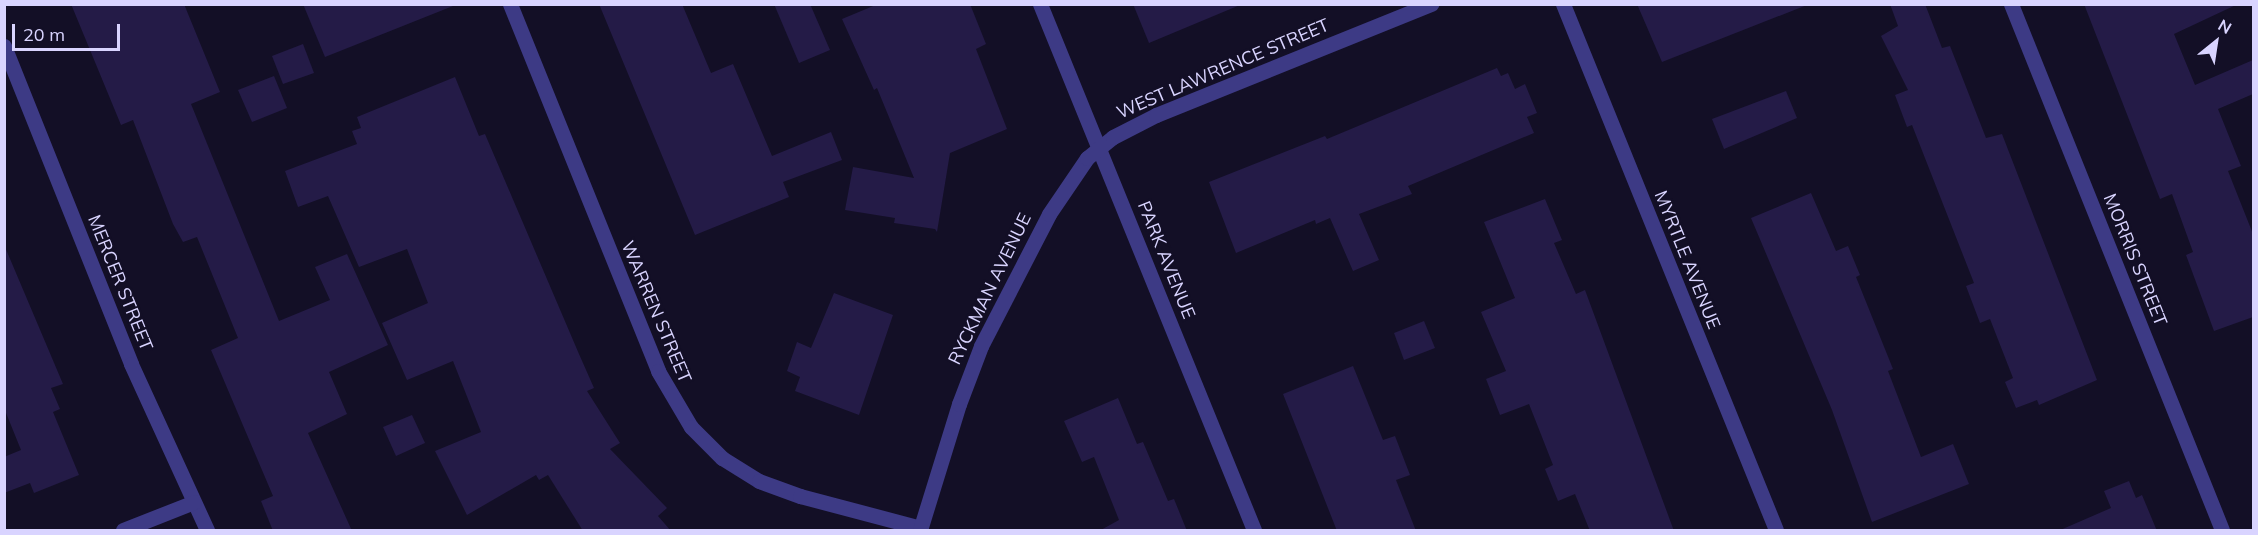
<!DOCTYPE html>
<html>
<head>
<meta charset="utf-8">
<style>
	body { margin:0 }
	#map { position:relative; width:2258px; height:535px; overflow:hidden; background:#130f26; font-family:Mulish,sans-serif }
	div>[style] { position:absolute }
	.building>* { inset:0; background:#241b47 }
	.street>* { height:15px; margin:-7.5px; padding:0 7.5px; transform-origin:7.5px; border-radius:7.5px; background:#3d3a85 }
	span { translate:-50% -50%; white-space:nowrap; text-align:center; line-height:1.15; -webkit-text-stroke:4.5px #130f26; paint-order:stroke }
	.street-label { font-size:18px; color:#d9d4ff }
	.frame { position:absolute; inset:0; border:6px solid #d9d4ff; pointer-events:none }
	.north { position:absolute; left:2186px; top:12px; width:60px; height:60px; -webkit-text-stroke:4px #130f26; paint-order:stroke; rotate:30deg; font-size:16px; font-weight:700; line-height:24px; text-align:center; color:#d9d4ff }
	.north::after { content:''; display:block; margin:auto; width:21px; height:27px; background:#d9d4ff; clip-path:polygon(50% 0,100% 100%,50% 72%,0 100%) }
	.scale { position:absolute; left:12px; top:24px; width:108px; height:27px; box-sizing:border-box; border:3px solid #d9d4ff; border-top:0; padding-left:8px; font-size:18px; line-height:21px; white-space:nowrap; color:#d9d4ff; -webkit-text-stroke:4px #130f26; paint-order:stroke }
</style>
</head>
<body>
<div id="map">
	<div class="building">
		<div style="clip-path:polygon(71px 4px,184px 4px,220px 92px,191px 104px,279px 321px,330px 300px,315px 267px,347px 254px,388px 345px,329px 372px,347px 414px,308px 433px,352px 531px,273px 531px,261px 501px,273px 496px,211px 350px,238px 338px,197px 237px,183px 242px,173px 224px,133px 120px,121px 125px)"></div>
		<div style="clip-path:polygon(303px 4px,453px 4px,453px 6px,325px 57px)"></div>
		<div style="clip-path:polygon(599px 4px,682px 4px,711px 73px,733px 64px,772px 156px,831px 132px,842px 160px,783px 182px,789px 197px,695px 235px)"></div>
		<div style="clip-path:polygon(774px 4px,810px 4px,830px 50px,799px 63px)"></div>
		<div style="clip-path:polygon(878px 4px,970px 4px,986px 44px,976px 49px,1007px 129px,950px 153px,937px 232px,935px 229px,894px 223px,895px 218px,845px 210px,853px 167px,914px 178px,877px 88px,874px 90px,842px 19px)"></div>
		<div style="clip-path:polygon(1133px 4px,1240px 4px,1240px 5px,1149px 43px)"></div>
		<div style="clip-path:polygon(1637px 4px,1807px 4px,1807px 5px,1662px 62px)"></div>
		<div style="clip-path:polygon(1890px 4px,1925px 4px,1942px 48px,1950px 46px,1986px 138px,2002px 134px,2097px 380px,2039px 405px,2037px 400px,2016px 408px,2005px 382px,2013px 378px,1990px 319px,1980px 323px,1966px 286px,1974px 283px,1912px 125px,1907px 127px,1895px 95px,1908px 90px,1881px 36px,1898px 26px)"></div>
		<div style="clip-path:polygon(2084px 4px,2238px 4px,2174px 34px,2195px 85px,2253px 60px,2253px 94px,2218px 109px,2241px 166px,2228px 171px,2253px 234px,2253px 317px,2214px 331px,2186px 255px,2193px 252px,2172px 194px,2160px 199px)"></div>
		<div style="clip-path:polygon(303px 44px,314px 73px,283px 84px,272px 56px)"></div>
		<div style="clip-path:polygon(1497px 68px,1501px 76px,1508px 73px,1515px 89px,1525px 84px,1537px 113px,1527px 117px,1534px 133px,1408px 186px,1412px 194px,1359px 214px,1379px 260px,1353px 271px,1330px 218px,1316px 224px,1315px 220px,1236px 253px,1209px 182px,1325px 136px,1327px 139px)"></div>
		<div style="clip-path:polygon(274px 76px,287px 108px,252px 122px,238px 90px)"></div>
		<div style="clip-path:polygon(455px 77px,479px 136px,485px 134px,579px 354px,594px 388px,587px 391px,620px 443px,610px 449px,667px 508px,658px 516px,671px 531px,583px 531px,548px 475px,539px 480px,536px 475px,467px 515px,435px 451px,481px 432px,453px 361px,407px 380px,382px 323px,428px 303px,407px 249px,359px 267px,328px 196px,298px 207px,285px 171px,357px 144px,352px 131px,361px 128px,357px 117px)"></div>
		<div style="clip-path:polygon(1786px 91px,1797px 118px,1724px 149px,1712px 119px)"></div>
		<div style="clip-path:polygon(1811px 193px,1836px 251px,1848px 246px,1860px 275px,1856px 277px,1893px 369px,1888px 371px,1921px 457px,1953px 444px,1969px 484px,1872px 522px,1832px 410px,1751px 218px)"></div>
		<div style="clip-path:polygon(1545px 199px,1562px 240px,1554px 243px,1576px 294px,1585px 290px,1674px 531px,1590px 531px,1575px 494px,1558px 501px,1545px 469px,1553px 465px,1529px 404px,1500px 415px,1486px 379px,1506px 371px,1481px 312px,1515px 298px,1484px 222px)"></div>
		<div style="clip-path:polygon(5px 247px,63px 384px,51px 388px,60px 409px,53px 412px,79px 475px,34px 493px,30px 483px,4px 493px,4px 457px,21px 450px,4px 408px)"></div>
		<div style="clip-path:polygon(834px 293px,893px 315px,859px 415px,795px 391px,800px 377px,787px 371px,797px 342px,811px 348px)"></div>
		<div style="clip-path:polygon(1424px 321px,1435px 348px,1404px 360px,1394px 333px)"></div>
		<div style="clip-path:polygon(1353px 366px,1383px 440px,1395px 436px,1410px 475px,1396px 480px,1416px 531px,1337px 531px,1283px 394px)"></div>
		<div style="clip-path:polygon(1118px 398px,1137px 444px,1143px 442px,1168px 501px,1174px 499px,1187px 531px,1099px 531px,1119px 520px,1094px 457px,1082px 462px,1064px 421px)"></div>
		<div style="clip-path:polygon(412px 415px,425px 443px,396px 456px,383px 427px)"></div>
		<div style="clip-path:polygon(2129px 481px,2136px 498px,2142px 495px,2157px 531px,2058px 531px,2111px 508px,2104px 491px)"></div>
	</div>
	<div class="street">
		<div style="left:510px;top:4px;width:396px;rotate:68deg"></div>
		<div style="left:658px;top:371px;width:65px;rotate:59.5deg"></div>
		<div style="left:691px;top:427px;width:44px;rotate:45deg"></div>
		<div style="left:722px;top:458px;width:44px;rotate:31.9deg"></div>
		<div style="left:759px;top:481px;width:44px;rotate:20.1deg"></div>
		<div style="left:800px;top:496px;width:125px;rotate:14.8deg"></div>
		<div style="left:1040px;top:4px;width:568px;rotate:67.86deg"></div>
		<div style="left:1563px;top:4px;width:567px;rotate:67.95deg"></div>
		<div style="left:2011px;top:4px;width:567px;rotate:68.14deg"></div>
		<div style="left:4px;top:46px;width:342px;rotate:68.2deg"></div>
		<div style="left:131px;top:364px;width:183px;rotate:65.4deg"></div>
		<div style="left:123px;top:530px;width:76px;rotate:-21.5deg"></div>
		<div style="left:920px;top:530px;width:132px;rotate:-72.8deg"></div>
		<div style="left:959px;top:404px;width:62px;rotate:-69.2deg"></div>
		<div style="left:981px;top:346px;width:148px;rotate:-62.7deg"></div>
		<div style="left:1049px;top:214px;width:68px;rotate:-55.8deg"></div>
		<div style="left:1087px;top:158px;width:33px;rotate:-39deg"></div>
		<div style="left:1113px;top:137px;width:48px;rotate:-27.1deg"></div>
		<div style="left:1156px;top:115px;width:297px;rotate:-22deg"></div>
	</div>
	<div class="street-label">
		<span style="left:1223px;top:69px;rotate:-23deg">WEST LAWRENCE STREET</span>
		<span style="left:1166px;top:260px;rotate:68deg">PARK AVENUE</span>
		<span style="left:1687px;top:260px;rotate:68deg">MYRTLE AVENUE</span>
		<span style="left:2135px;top:260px;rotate:68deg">MORRIS STREET</span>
		<span style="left:120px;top:283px;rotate:68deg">MERCER STREET</span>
		<span style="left:990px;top:289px;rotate:-64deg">RYCKMAN AVENUE</span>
		<span style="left:656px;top:312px;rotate:67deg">WARREN STREET</span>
	</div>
	<div class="frame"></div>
	<div class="north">N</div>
	<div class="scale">20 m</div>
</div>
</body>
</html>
